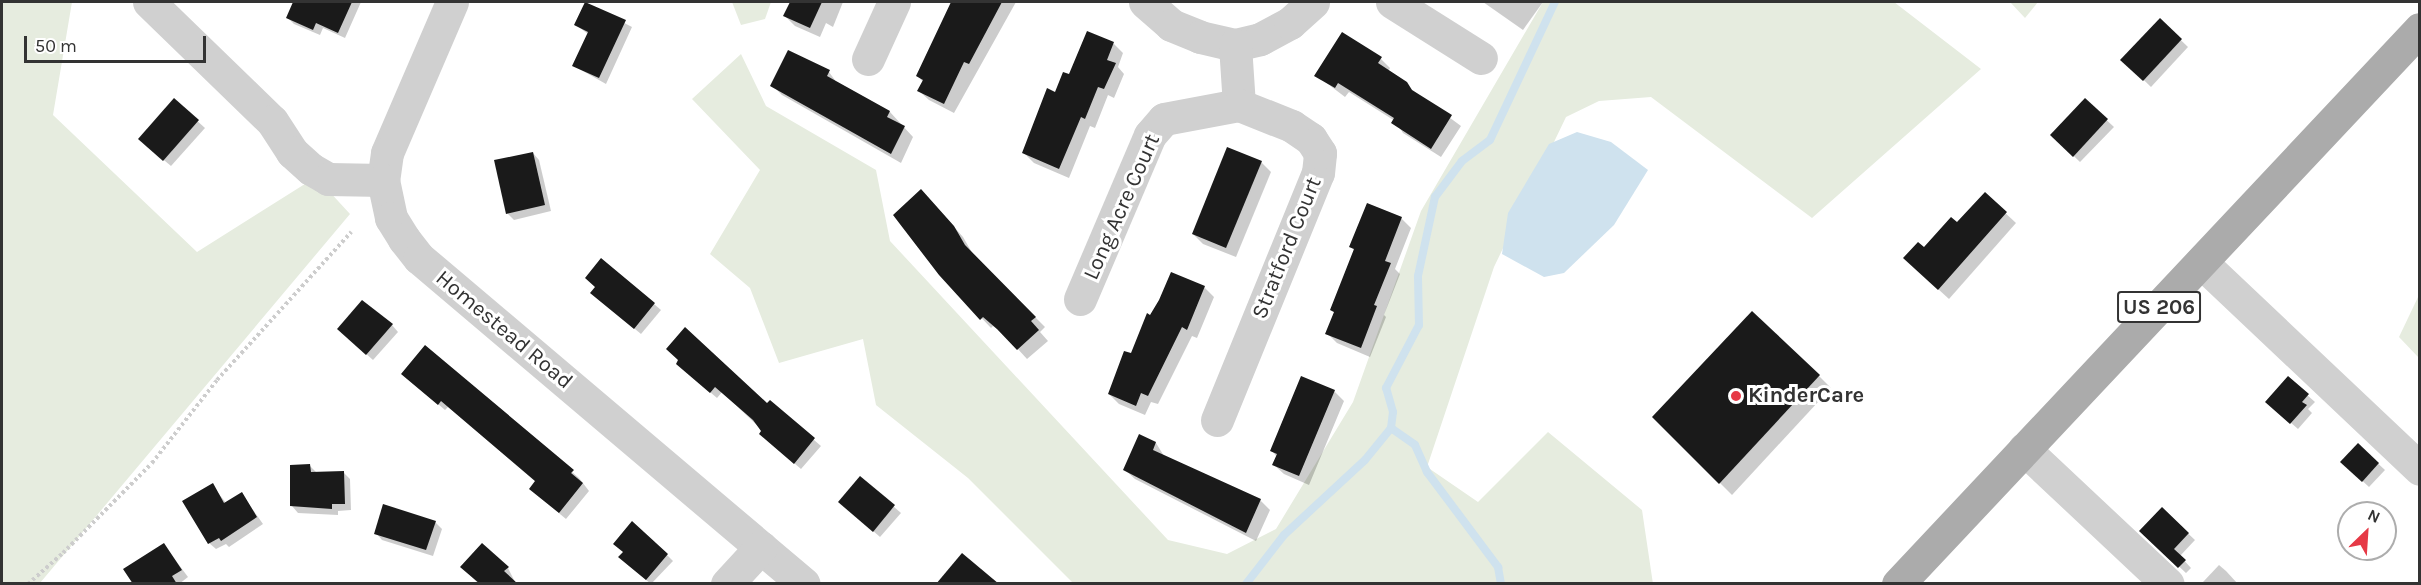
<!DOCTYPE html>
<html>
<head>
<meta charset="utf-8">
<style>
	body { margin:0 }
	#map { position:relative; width:2421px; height:585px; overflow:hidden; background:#fff; font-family:Karla,sans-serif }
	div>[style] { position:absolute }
	.green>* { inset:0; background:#e6ecdf }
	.water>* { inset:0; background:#cfe2ee }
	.shadow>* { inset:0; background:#0003 }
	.stream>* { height:8px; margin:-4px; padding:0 4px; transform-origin:4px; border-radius:4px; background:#cfe2ee }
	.building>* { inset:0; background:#1a1a1a }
	.path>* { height:4px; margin-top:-2px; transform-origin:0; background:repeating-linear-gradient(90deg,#cdcdcd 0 3px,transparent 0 6px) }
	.minor>* { height:33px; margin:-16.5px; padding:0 16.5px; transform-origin:16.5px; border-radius:16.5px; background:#d0d0d0 }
	.major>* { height:33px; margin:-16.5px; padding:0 16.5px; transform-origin:16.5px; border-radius:16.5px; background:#ababab }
	.dots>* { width:16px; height:16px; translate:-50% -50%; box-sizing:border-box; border:3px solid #fff; border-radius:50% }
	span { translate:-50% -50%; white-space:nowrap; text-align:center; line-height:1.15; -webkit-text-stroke:6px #fff; paint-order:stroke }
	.shield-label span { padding:2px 4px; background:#fff; border:2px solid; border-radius:4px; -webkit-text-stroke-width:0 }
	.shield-label { font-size:21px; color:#333; font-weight:700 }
	.street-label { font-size:22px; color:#333 }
	.poi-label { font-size:22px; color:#333; font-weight:700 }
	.left { translate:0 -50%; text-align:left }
	.frame { position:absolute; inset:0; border:3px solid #333; pointer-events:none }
	.north { position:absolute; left:2337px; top:501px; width:60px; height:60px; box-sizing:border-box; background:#fff; border:2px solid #adadad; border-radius:50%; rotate:25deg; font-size:16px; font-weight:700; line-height:24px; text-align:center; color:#333 }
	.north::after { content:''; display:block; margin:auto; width:21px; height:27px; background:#e63946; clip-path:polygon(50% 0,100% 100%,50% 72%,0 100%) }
	.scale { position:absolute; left:24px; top:36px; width:182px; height:27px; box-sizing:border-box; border:3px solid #333; border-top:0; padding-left:8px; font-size:18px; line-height:21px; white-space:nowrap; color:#333; -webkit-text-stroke:4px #fff; paint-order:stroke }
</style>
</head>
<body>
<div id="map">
	<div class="green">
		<div style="clip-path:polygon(2px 2px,72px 2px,53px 115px,197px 252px,316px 177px,350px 214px,40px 583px,2px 583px)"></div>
		<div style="clip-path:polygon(732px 2px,771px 2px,765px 19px,741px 25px)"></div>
		<div style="clip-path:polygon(1543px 2px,1894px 2px,1981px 69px,1812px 218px,1651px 97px,1599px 101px,1566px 117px,1494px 267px,1427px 467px,1478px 502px,1548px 432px,1642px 510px,1653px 584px,1073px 583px,968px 478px,876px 405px,863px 339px,779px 363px,750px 288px,710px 254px,760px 170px,692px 99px,741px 54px,766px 106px,876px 170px,890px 241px,1168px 540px,1227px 554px,1276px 529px,1353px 402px,1421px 211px)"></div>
		<div style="clip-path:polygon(2010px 2px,2038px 2px,2025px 18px)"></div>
		<div style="clip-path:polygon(2419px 295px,2419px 358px,2399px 337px)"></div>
	</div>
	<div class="water">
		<div style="clip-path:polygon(1577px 132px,1611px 142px,1648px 170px,1614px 225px,1564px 273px,1544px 277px,1502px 254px,1508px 213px,1549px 144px)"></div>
	</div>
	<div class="shadow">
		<div style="clip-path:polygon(294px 2px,361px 2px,345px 38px,323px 28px,320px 35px,294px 24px,288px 18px)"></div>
		<div style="clip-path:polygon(792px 2px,843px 2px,833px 27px,826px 23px,820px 37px,795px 26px,785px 16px)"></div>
		<div style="clip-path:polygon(953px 2px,1016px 2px,954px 113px,929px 100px,919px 91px,923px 82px,918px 76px)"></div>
		<div style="clip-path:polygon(1483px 2px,1543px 2px,1523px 30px)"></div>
		<div style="clip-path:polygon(586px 3px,632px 27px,606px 84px,574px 66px,588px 34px,576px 25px)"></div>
		<div style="clip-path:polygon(2160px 20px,2188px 47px,2151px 87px,2123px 60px)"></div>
		<div style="clip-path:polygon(1088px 33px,1114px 44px,1123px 53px,1118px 67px,1124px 74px,1114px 98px,1108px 95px,1095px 128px,1090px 126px,1069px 178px,1034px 163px,1024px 153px,1056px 93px,1070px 76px)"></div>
		<div style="clip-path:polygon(1381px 59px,1390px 68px,1388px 72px,1461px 126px,1441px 157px,1403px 133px,1395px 121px,1349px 92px,1345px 97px,1316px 75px)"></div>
		<div style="clip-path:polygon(829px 72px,837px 83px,890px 112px,913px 137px,901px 163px,782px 95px,772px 85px)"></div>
		<div style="clip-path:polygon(174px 100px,205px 128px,171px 166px,147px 146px)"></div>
		<div style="clip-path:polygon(2085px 100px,2114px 127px,2080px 162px,2052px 135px)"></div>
		<div style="clip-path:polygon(533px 153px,539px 160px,551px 211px,514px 220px,507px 213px)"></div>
		<div style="clip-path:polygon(1261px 162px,1271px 172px,1236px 257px,1203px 244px,1193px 234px)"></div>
		<div style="clip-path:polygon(1985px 194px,2016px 223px,1949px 299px,1915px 268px)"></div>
		<div style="clip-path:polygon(931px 201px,963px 237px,974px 256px,1045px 327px,1040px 332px,1048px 341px,1027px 359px,1005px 335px,993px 326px,991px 328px,940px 274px)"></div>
		<div style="clip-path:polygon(1401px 218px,1411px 228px,1395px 269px,1400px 274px,1384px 315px,1386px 317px,1370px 357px,1337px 343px,1327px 333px,1335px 313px,1331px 310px,1355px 251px,1351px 247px)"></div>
		<div style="clip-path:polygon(1204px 287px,1214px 297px,1197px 338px,1192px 336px,1158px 404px,1151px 402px,1145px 415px,1119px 404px,1109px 394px,1151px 317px)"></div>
		<div style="clip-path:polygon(599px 299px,654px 304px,661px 310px,641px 334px)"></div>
		<div style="clip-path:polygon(392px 325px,398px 332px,373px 360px,345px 335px)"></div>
		<div style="clip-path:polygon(425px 347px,579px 478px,589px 491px,566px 519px,537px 495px,536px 482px,448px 407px,445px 410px,410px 380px)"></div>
		<div style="clip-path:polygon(684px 370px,767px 405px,770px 402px,821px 446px,801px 469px,767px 440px,763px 431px,722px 392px,717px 398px)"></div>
		<div style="clip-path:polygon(1819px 376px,1831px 388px,1732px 495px,1654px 417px)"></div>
		<div style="clip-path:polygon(2288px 378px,2315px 402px,2308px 409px,2312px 413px,2298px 429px,2274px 408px)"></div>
		<div style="clip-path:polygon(1334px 391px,1344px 401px,1309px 485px,1284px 474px,1274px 465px,1277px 457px,1272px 451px)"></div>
		<div style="clip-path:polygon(1140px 436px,1156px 443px,1164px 456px,1260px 500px,1270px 510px,1256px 541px,1135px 479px,1125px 470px)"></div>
		<div style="clip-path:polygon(2358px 445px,2385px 470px,2369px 487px,2342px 462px)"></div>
		<div style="clip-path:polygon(310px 466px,317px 473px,344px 473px,350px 479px,351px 510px,338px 511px,338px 515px,298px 513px,292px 506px)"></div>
		<div style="clip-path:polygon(861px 478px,901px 513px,880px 537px,847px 508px)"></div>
		<div style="clip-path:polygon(212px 485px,226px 503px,242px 494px,263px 524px,229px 547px,226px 544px,216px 549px,209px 543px)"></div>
		<div style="clip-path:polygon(2162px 509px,2195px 540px,2180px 556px,2191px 568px,2186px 573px,2141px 531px)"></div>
		<div style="clip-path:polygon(435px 522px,442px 529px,433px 556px,382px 540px,376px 533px)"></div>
		<div style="clip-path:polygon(164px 545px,188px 577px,179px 584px,134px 584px)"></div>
		<div style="clip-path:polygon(624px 552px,667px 555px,673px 561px,651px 584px,627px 564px)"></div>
		<div style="clip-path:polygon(2219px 565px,2226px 571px,2238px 584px,2203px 582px)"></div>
		<div style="clip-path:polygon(462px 567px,508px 568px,516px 584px,479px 584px)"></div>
	</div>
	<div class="stream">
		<div style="left:1391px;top:428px;width:29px;rotate:35deg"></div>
		<div style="left:1415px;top:445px;width:30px;rotate:66deg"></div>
		<div style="left:1427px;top:472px;width:119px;rotate:53.2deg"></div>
		<div style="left:1498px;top:567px;width:17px;rotate:80deg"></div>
		<div style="left:1246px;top:584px;width:62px;rotate:-52.2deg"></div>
		<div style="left:1284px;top:535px;width:110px;rotate:-42.8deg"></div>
		<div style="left:1365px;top:460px;width:41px;rotate:-50.9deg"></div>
		<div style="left:1391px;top:428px;width:16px;rotate:-83deg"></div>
		<div style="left:1393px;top:412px;width:25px;rotate:-106deg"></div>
		<div style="left:1386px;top:388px;width:71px;rotate:-62.4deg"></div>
		<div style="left:1419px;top:325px;width:49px;rotate:-91.2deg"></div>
		<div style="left:1418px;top:276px;width:81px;rotate:-77.9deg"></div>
		<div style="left:1435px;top:197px;width:45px;rotate:-53.1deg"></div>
		<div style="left:1462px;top:161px;width:35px;rotate:-37deg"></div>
		<div style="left:1490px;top:140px;width:153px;rotate:-64.8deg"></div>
	</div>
	<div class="building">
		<div style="clip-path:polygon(293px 2px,352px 2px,338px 33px,316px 23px,313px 30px,286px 18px)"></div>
		<div style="clip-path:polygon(585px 2px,626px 20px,599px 78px,572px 66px,588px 32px,574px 25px)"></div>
		<div style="clip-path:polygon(790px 2px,822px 2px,810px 28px,783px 16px)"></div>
		<div style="clip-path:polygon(951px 2px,1002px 2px,969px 64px,964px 62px,944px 104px,917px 91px,923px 80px,916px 76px)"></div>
		<div style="clip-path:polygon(2160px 18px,2182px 39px,2143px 81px,2120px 60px)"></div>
		<div style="clip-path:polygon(1087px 31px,1114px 42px,1107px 60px,1116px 63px,1104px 89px,1098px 87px,1085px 119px,1081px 117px,1059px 169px,1022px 153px,1047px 88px,1055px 92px,1063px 72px,1069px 74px)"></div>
		<div style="clip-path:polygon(1342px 32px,1382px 57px,1378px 63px,1407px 82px,1412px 90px,1452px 115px,1431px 149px,1391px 123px,1394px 118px,1338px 83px,1335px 88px,1314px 76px)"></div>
		<div style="clip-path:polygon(788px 50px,830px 70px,827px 76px,890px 111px,887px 117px,905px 126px,891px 154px,770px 86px)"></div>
		<div style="clip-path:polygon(174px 98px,199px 120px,163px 161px,138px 139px)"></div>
		<div style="clip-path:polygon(2085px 98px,2108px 119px,2073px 157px,2050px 135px)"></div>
		<div style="clip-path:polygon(1227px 147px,1262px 161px,1226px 248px,1192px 234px)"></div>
		<div style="clip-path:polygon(533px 152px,545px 205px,506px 214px,494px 160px)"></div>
		<div style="clip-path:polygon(921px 189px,954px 226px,965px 245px,1036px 317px,1031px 321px,1039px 330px,1017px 350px,997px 329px,983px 317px,980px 320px,939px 275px,893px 215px)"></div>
		<div style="clip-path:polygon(1985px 192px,2007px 212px,1938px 290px,1903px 258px,1918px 242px,1924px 247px,1951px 217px,1957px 222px)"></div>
		<div style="clip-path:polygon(1367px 203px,1402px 217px,1385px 261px,1391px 263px,1374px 305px,1377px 306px,1361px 348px,1325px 334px,1334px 312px,1330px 310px,1354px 249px,1349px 247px)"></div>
		<div style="clip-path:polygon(601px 258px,655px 303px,634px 329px,590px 293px,595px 287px,585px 278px)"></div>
		<div style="clip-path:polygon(1171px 272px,1205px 286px,1187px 330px,1182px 327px,1148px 396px,1141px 393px,1136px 406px,1108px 394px,1124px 351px,1131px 353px,1147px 313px,1150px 315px,1159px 300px)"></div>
		<div style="clip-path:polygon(362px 300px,393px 324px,366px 355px,337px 329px)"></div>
		<div style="clip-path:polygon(1752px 311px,1820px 375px,1719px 484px,1652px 417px)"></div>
		<div style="clip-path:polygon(685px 327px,767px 403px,770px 400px,815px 438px,794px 464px,759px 434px,761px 431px,753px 420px,715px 387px,710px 393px,676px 364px,678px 360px,666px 349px)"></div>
		<div style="clip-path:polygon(425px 345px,574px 470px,571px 473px,583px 483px,559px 513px,529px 489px,535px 481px,441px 401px,438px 405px,401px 374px)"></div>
		<div style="clip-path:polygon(1301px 376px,1335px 390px,1299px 476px,1272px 465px,1277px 454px,1270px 451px)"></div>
		<div style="clip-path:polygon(2288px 376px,2309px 394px,2302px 402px,2307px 405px,2290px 424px,2265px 402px)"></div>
		<div style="clip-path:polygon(1139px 434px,1156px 442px,1153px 450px,1261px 499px,1246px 533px,1123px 470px)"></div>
		<div style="clip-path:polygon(2358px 443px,2379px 463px,2362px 482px,2340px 462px)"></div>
		<div style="clip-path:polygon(310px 464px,311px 472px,344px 471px,345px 504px,332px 504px,332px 509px,290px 506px,290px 465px)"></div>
		<div style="clip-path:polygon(860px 476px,895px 505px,873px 532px,838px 502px)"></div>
		<div style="clip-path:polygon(213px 483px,224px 503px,242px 492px,257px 517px,221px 541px,219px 538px,208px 544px,182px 501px)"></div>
		<div style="clip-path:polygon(383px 504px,436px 521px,426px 550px,374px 534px)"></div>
		<div style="clip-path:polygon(2162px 507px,2189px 533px,2174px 549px,2186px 560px,2178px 568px,2139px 531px)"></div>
		<div style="clip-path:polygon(632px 521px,668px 554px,646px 580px,618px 557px,623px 552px,613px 544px)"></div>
		<div style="clip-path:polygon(164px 543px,182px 570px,172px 576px,177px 584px,133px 584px,123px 569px)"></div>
		<div style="clip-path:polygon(482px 543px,509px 567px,504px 571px,518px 584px,480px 584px,460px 567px)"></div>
		<div style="clip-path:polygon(962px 553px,999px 584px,936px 584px)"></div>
	</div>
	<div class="path">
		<div style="left:28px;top:584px;width:47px;rotate:-41.5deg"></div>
		<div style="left:63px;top:553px;width:127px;rotate:-45.3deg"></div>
		<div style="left:152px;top:463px;width:105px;rotate:-51.9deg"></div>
		<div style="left:217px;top:380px;width:200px;rotate:-47.8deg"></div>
	</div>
	<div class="minor">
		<div style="left:149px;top:2px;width:171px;rotate:44.1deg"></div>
		<div style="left:272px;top:121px;width:37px;rotate:57deg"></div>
		<div style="left:292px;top:152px;width:25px;rotate:42deg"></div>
		<div style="left:311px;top:169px;width:20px;rotate:30deg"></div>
		<div style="left:328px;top:179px;width:55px;rotate:1deg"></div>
		<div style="left:452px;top:2px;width:164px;rotate:113.3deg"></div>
		<div style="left:387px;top:153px;width:27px;rotate:98deg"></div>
		<div style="left:383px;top:180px;width:39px;rotate:78deg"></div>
		<div style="left:391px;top:218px;width:25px;rotate:58deg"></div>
		<div style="left:404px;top:239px;width:24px;rotate:52deg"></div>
		<div style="left:419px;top:258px;width:504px;rotate:40.26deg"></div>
		<div style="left:1145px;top:2px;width:35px;rotate:41deg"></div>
		<div style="left:1171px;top:25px;width:31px;rotate:22deg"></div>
		<div style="left:1200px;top:37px;width:36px;rotate:13deg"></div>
		<div style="left:1235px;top:45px;width:26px;rotate:-13deg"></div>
		<div style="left:1260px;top:39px;width:34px;rotate:-28deg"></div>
		<div style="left:1290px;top:23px;width:31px;rotate:-42deg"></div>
		<div style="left:1392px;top:2px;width:105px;rotate:32.2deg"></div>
		<div style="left:1235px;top:45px;width:60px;rotate:86.2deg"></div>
		<div style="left:868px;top:59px;width:63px;rotate:-65.5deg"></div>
		<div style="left:2201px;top:262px;width:301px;rotate:43.4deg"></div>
		<div style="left:1080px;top:299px;width:178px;rotate:-66.9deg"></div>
		<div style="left:1150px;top:135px;width:21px;rotate:-49deg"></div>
		<div style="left:1164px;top:119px;width:76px;rotate:-10.6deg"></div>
		<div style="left:1217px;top:420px;width:267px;rotate:-67.8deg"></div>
		<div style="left:1318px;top:173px;width:20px;rotate:-84deg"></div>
		<div style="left:1320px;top:153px;width:17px;rotate:-123deg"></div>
		<div style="left:1311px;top:139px;width:23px;rotate:-146deg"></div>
		<div style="left:1292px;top:126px;width:57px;rotate:-158.4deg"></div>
		<div style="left:2024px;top:449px;width:197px;rotate:43.2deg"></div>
		<div style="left:727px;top:584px;width:50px;rotate:-47.4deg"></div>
	</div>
	<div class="major">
		<div style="left:1898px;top:584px;width:762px;rotate:-46.76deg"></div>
	</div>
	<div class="dots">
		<div style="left:1736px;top:396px;background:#e63946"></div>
	</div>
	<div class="shield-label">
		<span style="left:2159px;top:307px">US 206</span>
	</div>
	<div class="street-label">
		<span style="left:1122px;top:207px;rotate:-66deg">Long Acre Court</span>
		<span style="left:1287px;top:248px;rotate:-68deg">Stratford Court</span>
		<span style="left:504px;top:330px;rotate:40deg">Homestead Road</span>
	</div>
	<div class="poi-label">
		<span class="left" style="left:1748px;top:396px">KinderCare</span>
	</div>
	<div class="frame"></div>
	<div class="north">N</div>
	<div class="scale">50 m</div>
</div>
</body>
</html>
